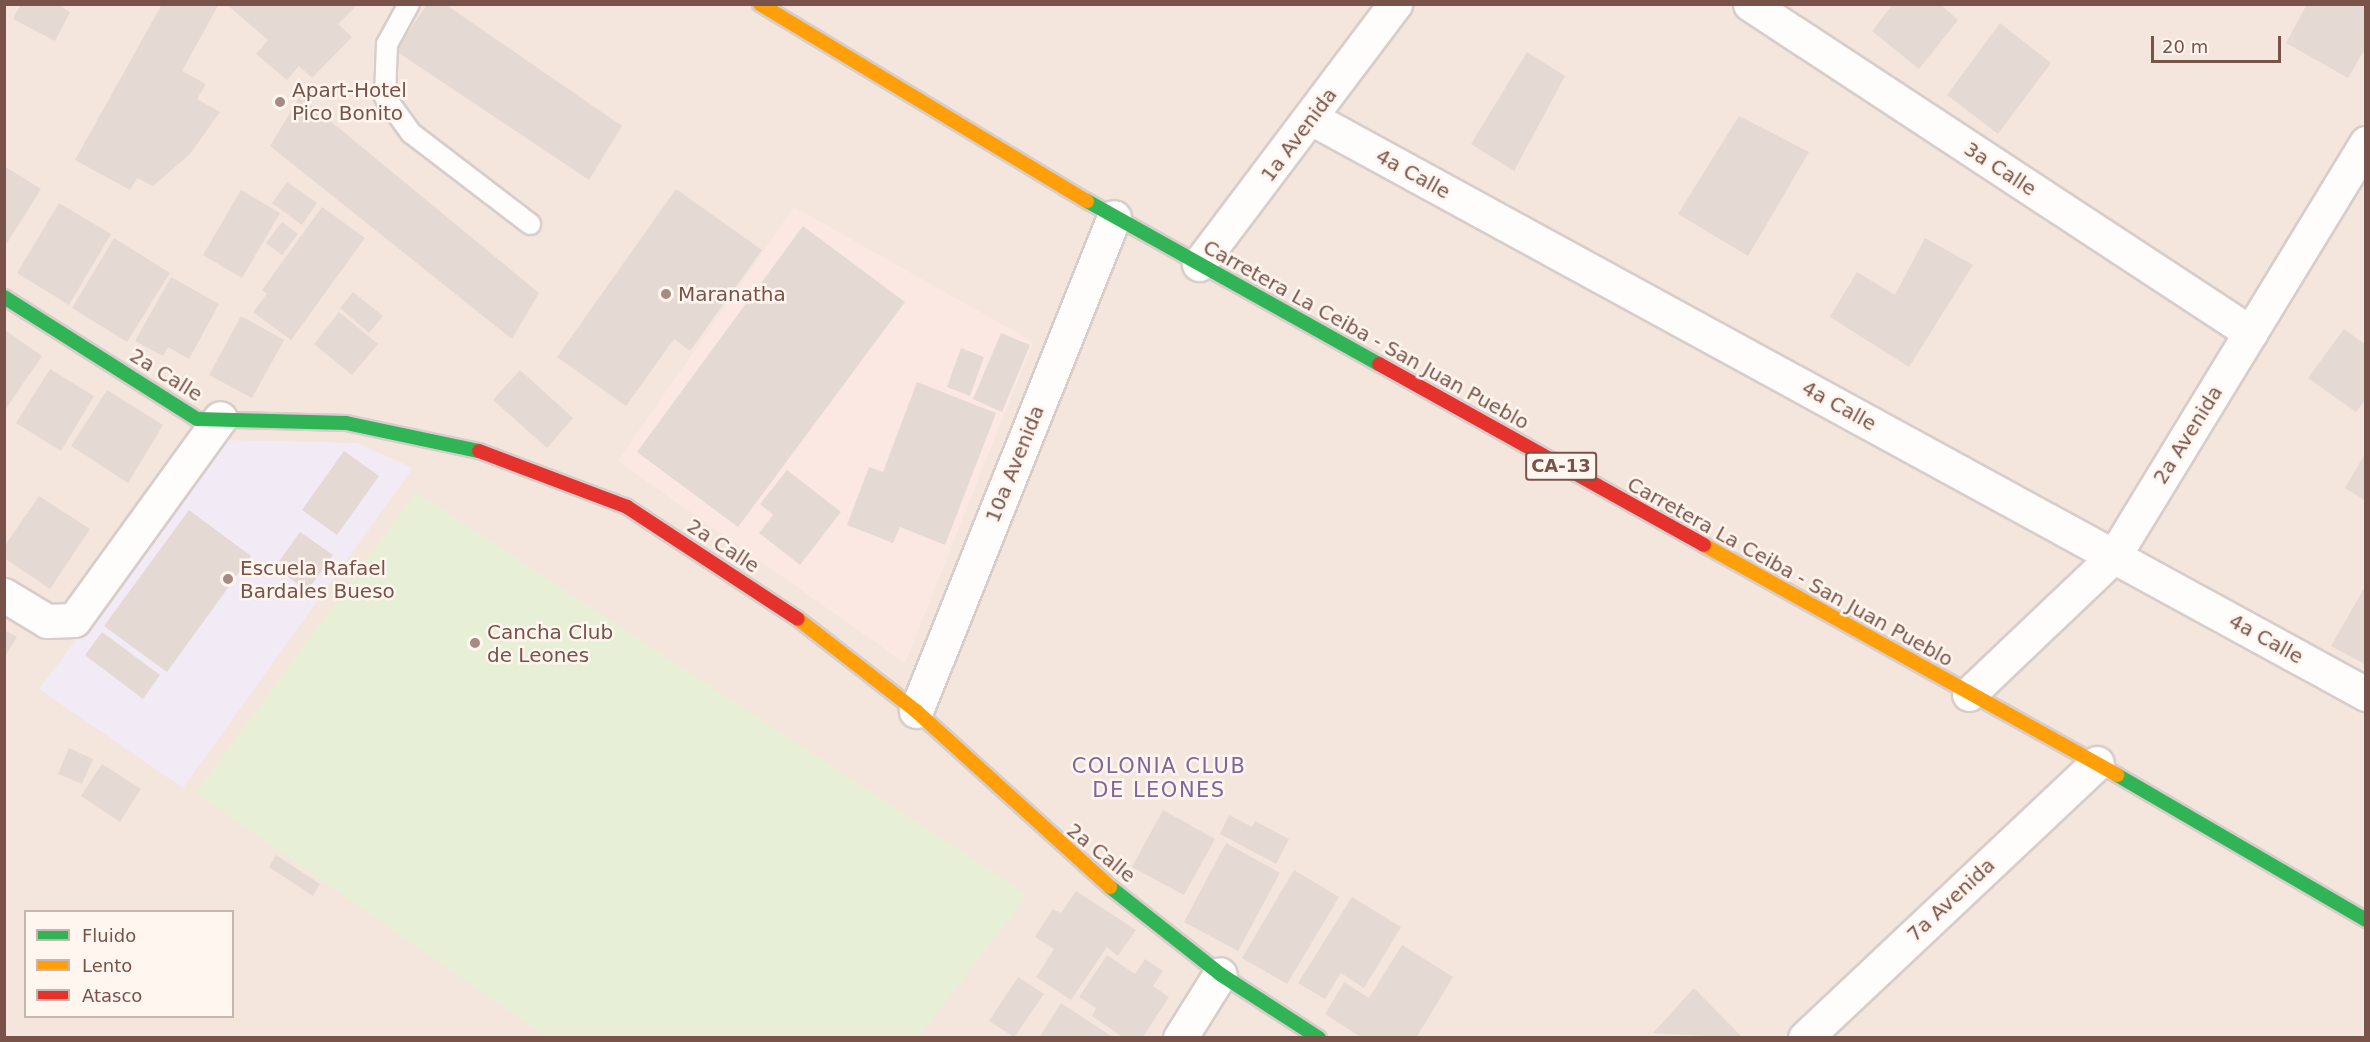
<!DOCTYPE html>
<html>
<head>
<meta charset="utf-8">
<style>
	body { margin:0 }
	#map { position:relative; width:2370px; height:1042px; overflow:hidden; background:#f8f2ed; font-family:"DejaVu Sans",sans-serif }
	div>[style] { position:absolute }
	.residential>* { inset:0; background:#f4e6dd }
	.commercial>* { inset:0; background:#fbe8e3 }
	.education>* { inset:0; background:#f2eaf4 }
	.green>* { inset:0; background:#e8efd7 }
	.building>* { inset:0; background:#e5d9d4 }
	.roads { filter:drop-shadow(2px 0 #d7cdca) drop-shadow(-2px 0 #d7cdca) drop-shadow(0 2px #d7cdca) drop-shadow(0 -2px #d7cdca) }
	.lane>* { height:20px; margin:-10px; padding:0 10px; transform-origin:10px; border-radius:10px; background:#fefdfc }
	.street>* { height:33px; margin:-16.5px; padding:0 16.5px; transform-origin:16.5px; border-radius:16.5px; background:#fefdfc }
	.fast>* { height:14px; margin:-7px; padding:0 7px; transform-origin:7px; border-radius:7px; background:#30b455 }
	.slow>* { height:14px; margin:-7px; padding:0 7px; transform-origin:7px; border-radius:7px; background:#ff9f0a }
	.jam>* { height:14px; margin:-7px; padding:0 7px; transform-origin:7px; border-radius:7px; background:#e5322d }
	.dots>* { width:16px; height:16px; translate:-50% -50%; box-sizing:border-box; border:3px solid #fff6ef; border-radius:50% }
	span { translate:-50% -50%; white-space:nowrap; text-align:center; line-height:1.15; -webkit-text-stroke:5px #fff6ef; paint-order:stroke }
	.shield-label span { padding:2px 4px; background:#fff6ef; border:2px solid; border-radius:4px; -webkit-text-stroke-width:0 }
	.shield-label { font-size:18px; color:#79534a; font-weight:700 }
	.poi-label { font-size:20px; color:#79534a }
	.left { translate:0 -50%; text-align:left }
	.street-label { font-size:20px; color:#79534a }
	.neighbourhood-label { font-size:21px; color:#81669c; letter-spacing:1.5px }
	.frame { position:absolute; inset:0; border:6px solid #79534a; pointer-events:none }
	.legend { position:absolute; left:24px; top:910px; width:210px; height:108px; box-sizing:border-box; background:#fff6ef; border:2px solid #c9b5ad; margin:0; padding:8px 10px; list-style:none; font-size:18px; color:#79534a }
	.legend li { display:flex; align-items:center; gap:12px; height:30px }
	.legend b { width:30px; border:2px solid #c9b5ad }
	.scale { position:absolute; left:2151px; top:36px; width:130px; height:27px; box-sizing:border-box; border:3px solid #79534a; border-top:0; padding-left:8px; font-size:18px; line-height:21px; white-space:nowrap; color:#79534a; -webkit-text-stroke:4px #fff6ef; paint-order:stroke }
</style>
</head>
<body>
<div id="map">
	<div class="residential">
		<div style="clip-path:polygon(evenodd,5px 5px,2365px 5px,2365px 1037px,5px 1038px,5px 5px,26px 912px,232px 912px,232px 1016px,26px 1016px,26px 912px)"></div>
	</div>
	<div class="commercial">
		<div style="clip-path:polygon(794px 207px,1033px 342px,905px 663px,618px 461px)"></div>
	</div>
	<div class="education">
		<div style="clip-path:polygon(227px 440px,357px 443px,413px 468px,183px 788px,39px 689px)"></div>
	</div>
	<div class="green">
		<div style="clip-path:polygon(416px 492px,1027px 895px,919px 1037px,547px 1037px,196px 793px)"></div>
	</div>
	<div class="building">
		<div style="clip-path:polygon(21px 4px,57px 4px,70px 12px,55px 41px,13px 19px)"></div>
		<div style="clip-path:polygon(162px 4px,219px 4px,182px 71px,206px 84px,197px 99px,220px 112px,190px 154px,153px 186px,137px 178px,130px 190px,75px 160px)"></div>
		<div style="clip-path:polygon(226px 4px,358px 4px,338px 24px,352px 37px,312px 78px,299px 66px,287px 80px,256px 54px,268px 40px)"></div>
		<div style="clip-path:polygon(427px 4px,445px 4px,622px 126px,589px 180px,396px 51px)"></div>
		<div style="clip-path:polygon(1893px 4px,1940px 4px,1958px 20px,1919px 69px,1872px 31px)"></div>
		<div style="clip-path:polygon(2307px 4px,2366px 4px,2366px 47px,2348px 78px,2286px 43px)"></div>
		<div style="clip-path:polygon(2000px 23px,2051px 63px,1998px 134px,1947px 95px)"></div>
		<div style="clip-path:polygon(1527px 52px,1565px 76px,1514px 171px,1471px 144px)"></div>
		<div style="clip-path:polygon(300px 96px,539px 293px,512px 339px,270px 146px)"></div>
		<div style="clip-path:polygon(1739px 116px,1809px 152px,1748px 256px,1678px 214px)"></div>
		<div style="clip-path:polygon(4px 166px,41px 189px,4px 248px)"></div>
		<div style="clip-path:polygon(287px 182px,317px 203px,302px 225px,272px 203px)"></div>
		<div style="clip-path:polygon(676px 189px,762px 250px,690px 351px,674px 339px,626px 406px,557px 357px)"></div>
		<div style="clip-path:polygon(241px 190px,280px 213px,242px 278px,203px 255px)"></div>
		<div style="clip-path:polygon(59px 203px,111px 234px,69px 305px,17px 273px)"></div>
		<div style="clip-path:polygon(322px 207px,365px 238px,291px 340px,253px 312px,267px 294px,262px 290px)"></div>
		<div style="clip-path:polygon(282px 222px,298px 234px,282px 255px,266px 243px)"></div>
		<div style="clip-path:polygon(803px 226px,905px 302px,738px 527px,637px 452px)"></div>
		<div style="clip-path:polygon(114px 238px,170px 273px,127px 342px,72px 308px)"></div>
		<div style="clip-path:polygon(1925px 238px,1973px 265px,1909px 367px,1830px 317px,1857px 272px,1895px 295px)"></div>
		<div style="clip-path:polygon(171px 277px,219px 304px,189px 359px,168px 347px,163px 356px,135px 341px)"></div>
		<div style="clip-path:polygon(353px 292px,383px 316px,369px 333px,340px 308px)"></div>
		<div style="clip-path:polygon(339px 312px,378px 344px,352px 375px,314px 344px)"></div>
		<div style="clip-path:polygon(241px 316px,284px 340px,252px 398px,209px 375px)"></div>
		<div style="clip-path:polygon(2344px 329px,2366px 345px,2366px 399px,2356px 412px,2308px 378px)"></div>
		<div style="clip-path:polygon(5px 330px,42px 356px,5px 410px)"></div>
		<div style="clip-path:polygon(1001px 333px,1030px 345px,1002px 412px,973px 399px)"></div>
		<div style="clip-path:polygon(961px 348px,984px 357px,970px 396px,947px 387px)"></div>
		<div style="clip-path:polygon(50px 369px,94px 396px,61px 451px,16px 423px)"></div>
		<div style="clip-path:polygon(520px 370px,573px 418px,547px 448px,493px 400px)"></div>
		<div style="clip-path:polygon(917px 382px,996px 413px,945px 545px,900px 527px,893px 543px,847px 525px,869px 467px,883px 472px)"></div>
		<div style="clip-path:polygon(107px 390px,163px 425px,128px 483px,71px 446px)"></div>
		<div style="clip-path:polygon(344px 451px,379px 476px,337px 535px,302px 510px)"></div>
		<div style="clip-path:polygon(2366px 452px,2366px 501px,2345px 488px)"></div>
		<div style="clip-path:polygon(787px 470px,841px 512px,800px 565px,759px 533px,773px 515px,760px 504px)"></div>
		<div style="clip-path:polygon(39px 496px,90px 529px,50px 589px,4px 558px,4px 547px)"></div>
		<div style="clip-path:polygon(189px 510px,251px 556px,167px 672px,104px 626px)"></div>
		<div style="clip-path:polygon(300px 532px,333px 555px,307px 591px,275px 567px)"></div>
		<div style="clip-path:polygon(2366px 585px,2366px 665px,2331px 646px)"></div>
		<div style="clip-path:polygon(4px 630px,17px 637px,4px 658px)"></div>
		<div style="clip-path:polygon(102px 632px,160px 675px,143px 699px,85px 655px)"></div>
		<div style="clip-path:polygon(69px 748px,93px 759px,82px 784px,58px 774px)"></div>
		<div style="clip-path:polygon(102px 764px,141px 789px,120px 822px,81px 796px)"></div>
		<div style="clip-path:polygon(1163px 810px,1215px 839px,1184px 895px,1132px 867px)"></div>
		<div style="clip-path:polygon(1229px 815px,1252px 827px,1255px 821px,1289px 839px,1276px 864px,1220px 834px)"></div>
		<div style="clip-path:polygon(1226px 843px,1280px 873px,1238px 951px,1184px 922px)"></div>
		<div style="clip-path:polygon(276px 855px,320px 884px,313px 896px,269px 867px)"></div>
		<div style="clip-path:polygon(1294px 870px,1339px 897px,1287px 984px,1242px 958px)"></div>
		<div style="clip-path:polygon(1076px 891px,1136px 930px,1118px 956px,1107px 947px,1071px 1000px,1036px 977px,1054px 949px,1035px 937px,1053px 909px,1061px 913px)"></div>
		<div style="clip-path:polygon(1352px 897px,1401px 927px,1364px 988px,1341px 973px,1325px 999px,1298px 983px)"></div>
		<div style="clip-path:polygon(1402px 945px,1453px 977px,1416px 1038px,1362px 1038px,1325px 1014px,1344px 982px,1369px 998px)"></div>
		<div style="clip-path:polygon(1107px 955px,1135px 974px,1145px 959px,1163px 971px,1153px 986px,1169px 997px,1142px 1038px,1124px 1038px,1092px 1016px,1096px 1008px,1079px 997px)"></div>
		<div style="clip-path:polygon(1018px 977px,1044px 994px,1014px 1037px,989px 1021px)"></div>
		<div style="clip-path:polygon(1694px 988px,1743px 1038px,1653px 1033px)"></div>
		<div style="clip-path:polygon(1061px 1003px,1114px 1038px,1039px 1038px)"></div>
	</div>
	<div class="roads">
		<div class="lane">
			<div style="left:409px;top:4px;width:46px;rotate:118.8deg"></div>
			<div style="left:387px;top:44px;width:53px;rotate:92.2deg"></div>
			<div style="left:385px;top:97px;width:44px;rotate:54.2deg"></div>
			<div style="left:411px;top:133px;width:150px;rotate:37.4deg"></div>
		</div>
		<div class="street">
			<div style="left:1750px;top:4px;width:599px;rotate:33.29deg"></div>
			<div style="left:1313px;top:119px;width:1200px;rotate:28.64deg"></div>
			<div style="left:1199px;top:264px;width:326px;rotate:-53deg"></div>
			<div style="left:4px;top:595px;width:50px;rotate:31.2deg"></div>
			<div style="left:47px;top:621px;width:27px;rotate:-2deg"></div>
			<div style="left:74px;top:620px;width:249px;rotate:-54.1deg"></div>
			<div style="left:1969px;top:694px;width:200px;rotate:-43.6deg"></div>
			<div style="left:2114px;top:556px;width:484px;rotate:-58.6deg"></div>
			<div style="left:916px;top:711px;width:532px;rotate:-68.16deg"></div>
			<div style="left:1180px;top:1038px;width:75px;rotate:-58deg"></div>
			<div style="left:1805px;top:1038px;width:401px;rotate:-43.3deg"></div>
		</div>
		<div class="fast">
			<div style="left:1087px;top:201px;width:334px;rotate:29.2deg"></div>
			<div style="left:4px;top:297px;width:228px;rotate:32.3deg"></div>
			<div style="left:197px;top:419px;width:149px;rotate:1.5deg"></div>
			<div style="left:346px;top:423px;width:136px;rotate:11.9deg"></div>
			<div style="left:2117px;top:775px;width:288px;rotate:30.2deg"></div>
			<div style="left:1110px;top:887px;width:140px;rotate:38.3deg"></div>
			<div style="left:1220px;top:974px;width:118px;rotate:32.9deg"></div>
		</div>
		<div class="slow">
			<div style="left:760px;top:4px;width:382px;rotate:31.1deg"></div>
			<div style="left:1704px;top:545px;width:473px;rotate:29.1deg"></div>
			<div style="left:798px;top:619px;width:150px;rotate:37.9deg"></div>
			<div style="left:916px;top:711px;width:262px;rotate:42.2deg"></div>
		</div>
		<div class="jam">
			<div style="left:1379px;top:364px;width:372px;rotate:29.1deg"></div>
			<div style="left:479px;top:451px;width:158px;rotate:20.7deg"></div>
			<div style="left:627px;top:507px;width:204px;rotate:33.2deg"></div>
		</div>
	</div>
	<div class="dots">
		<div style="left:280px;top:102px;background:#a58b83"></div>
		<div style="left:666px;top:294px;background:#a58b83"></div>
		<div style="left:228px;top:579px;background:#a58b83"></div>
		<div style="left:475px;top:643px;background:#a58b83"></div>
	</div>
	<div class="shield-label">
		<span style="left:1561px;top:466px">CA-13</span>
	</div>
	<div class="poi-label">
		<span class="left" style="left:292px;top:102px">Apart-Hotel<br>Pico Bonito</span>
		<span class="left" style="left:678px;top:294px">Maranatha</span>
		<span class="left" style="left:240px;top:580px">Escuela Rafael<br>Bardales Bueso</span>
		<span class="left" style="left:487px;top:644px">Cancha Club<br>de Leones</span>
	</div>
	<div class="street-label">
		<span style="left:1299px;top:135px;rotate:-53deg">1a Avenida</span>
		<span style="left:2000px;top:169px;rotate:33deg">3a Calle</span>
		<span style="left:1413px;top:174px;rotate:29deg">4a Calle</span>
		<span style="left:1366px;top:335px;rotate:29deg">Carretera La Ceiba - San Juan Pueblo</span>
		<span style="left:166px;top:375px;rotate:32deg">2a Calle</span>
		<span style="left:1839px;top:406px;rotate:29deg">4a Calle</span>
		<span style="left:2188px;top:435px;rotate:-58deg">2a Avenida</span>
		<span style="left:1015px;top:464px;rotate:-68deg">10a Avenida</span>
		<span style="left:723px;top:546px;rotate:33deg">2a Calle</span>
		<span style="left:1790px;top:572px;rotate:29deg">Carretera La Ceiba - San Juan Pueblo</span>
		<span style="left:2266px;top:639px;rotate:29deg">4a Calle</span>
		<span style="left:1101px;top:853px;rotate:39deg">2a Calle</span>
		<span style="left:1951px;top:900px;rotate:-43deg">7a Avenida</span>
	</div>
	<div class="neighbourhood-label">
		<span style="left:1159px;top:778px">COLONIA CLUB<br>DE LEONES</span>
	</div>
	<div class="frame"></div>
	<ul class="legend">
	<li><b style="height:8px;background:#30b455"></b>Fluido</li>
	<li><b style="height:8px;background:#ff9f0a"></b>Lento</li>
	<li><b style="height:8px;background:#e5322d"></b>Atasco</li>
	</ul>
	<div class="scale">20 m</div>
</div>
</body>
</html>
